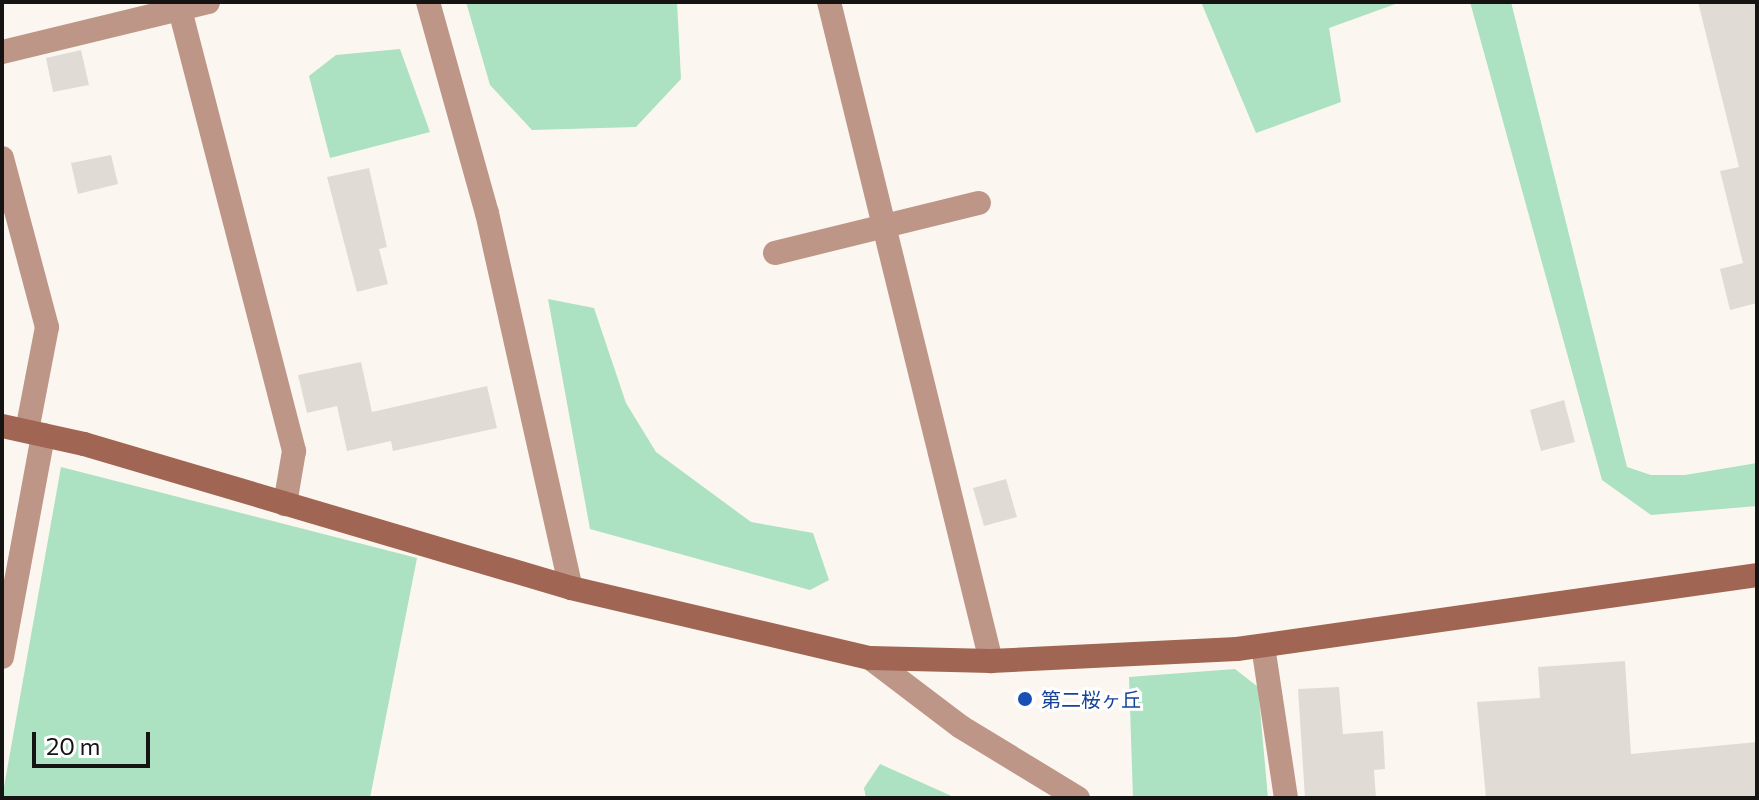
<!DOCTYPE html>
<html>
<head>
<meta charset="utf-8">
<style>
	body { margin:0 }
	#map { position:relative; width:1759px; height:800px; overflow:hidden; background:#fbf7f0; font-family:Commissioner,"Noto Sans JP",sans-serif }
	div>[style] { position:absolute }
	.green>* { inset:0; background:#ace1c1 }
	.building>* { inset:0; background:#e0dcd5 }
	.street>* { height:24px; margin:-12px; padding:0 12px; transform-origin:12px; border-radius:12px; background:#be9688 }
	.secondary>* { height:24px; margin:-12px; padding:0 12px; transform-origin:12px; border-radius:12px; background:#a06653 }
	.dots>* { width:22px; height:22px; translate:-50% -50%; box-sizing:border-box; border:4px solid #fff; border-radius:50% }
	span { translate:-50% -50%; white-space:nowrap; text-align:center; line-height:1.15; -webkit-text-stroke:6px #fff; paint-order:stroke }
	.transit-label { font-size:20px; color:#164399 }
	.left { translate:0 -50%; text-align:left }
	.frame { position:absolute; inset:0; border:4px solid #161412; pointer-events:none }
	.scale { position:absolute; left:32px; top:732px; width:118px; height:36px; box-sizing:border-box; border:4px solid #161412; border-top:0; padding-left:10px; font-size:24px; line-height:28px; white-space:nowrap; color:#161412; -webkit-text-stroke:6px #fff; paint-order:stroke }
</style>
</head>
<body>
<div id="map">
	<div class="green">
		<div style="clip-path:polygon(466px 2px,677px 2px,681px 79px,636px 127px,532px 130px,490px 85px)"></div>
		<div style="clip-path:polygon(1201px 2px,1401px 2px,1329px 28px,1341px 102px,1256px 133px)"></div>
		<div style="clip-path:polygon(1470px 2px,1511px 2px,1627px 467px,1651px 475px,1685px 475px,1757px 463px,1757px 506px,1651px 515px,1602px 480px)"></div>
		<div style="clip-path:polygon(400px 49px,430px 132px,330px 158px,309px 76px,336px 55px)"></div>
		<div style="clip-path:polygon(548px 299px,594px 308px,626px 403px,656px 452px,751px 522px,813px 533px,829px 580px,810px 590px,590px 529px)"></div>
		<div style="clip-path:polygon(61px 467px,417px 558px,370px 798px,2px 798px)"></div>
		<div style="clip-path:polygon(1235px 669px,1258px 687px,1268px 798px,1133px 798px,1129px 677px)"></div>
		<div style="clip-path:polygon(880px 764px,956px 798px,866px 798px,864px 788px)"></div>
	</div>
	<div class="building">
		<div style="clip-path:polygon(1698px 2px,1757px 2px,1757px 303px,1730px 310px,1720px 269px,1743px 263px,1720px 171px,1739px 167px)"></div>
		<div style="clip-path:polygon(81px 50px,89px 85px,53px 92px,46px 58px)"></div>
		<div style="clip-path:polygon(111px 155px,118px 184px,78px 194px,71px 163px)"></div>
		<div style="clip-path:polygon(369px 168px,387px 247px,379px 249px,388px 284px,357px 292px,327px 177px)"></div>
		<div style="clip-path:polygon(361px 362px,372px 412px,487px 386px,497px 428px,393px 451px,391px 441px,347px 451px,337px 406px,307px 413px,298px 375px)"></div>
		<div style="clip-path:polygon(1564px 400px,1575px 442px,1541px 451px,1530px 410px)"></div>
		<div style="clip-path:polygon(1006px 479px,1017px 517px,984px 526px,973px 488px)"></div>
		<div style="clip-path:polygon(1625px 661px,1631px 754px,1757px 742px,1757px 798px,1486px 798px,1477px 702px,1540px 698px,1538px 667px)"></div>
		<div style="clip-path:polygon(1339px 687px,1343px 734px,1383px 731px,1385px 769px,1374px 770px,1376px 798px,1305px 798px,1298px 689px)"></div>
	</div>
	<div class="street">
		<div style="left:178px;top:2px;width:464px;rotate:75.5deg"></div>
		<div style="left:294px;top:451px;width:54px;rotate:99.6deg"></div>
		<div style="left:428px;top:2px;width:219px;rotate:74.4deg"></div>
		<div style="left:487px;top:213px;width:384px;rotate:77.4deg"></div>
		<div style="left:829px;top:2px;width:679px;rotate:76.19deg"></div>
		<div style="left:2px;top:52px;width:212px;rotate:-13.6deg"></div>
		<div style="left:2px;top:158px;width:175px;rotate:75.1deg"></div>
		<div style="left:47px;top:327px;width:106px;rotate:100.9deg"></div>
		<div style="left:775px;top:253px;width:210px;rotate:-13.8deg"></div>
		<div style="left:1263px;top:646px;width:154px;rotate:81.4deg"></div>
		<div style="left:2px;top:657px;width:226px;rotate:-79.5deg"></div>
		<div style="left:870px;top:658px;width:114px;rotate:37.2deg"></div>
		<div style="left:961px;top:727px;width:137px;rotate:31.3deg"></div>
	</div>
	<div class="secondary">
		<div style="left:2px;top:426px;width:84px;rotate:12.4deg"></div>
		<div style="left:84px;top:444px;width:508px;rotate:16.47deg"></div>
		<div style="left:571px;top:588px;width:307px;rotate:13.2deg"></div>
		<div style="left:870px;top:658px;width:121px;rotate:1.4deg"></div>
		<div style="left:991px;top:661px;width:246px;rotate:-2.8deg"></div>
		<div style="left:1237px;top:649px;width:525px;rotate:-8.1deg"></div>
	</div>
	<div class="dots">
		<div style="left:1025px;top:699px;background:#1a4fb4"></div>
	</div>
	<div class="transit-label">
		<span class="left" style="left:1041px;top:699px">第二桜ヶ丘</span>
	</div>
	<div class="frame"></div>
	<div class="scale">20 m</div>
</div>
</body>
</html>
